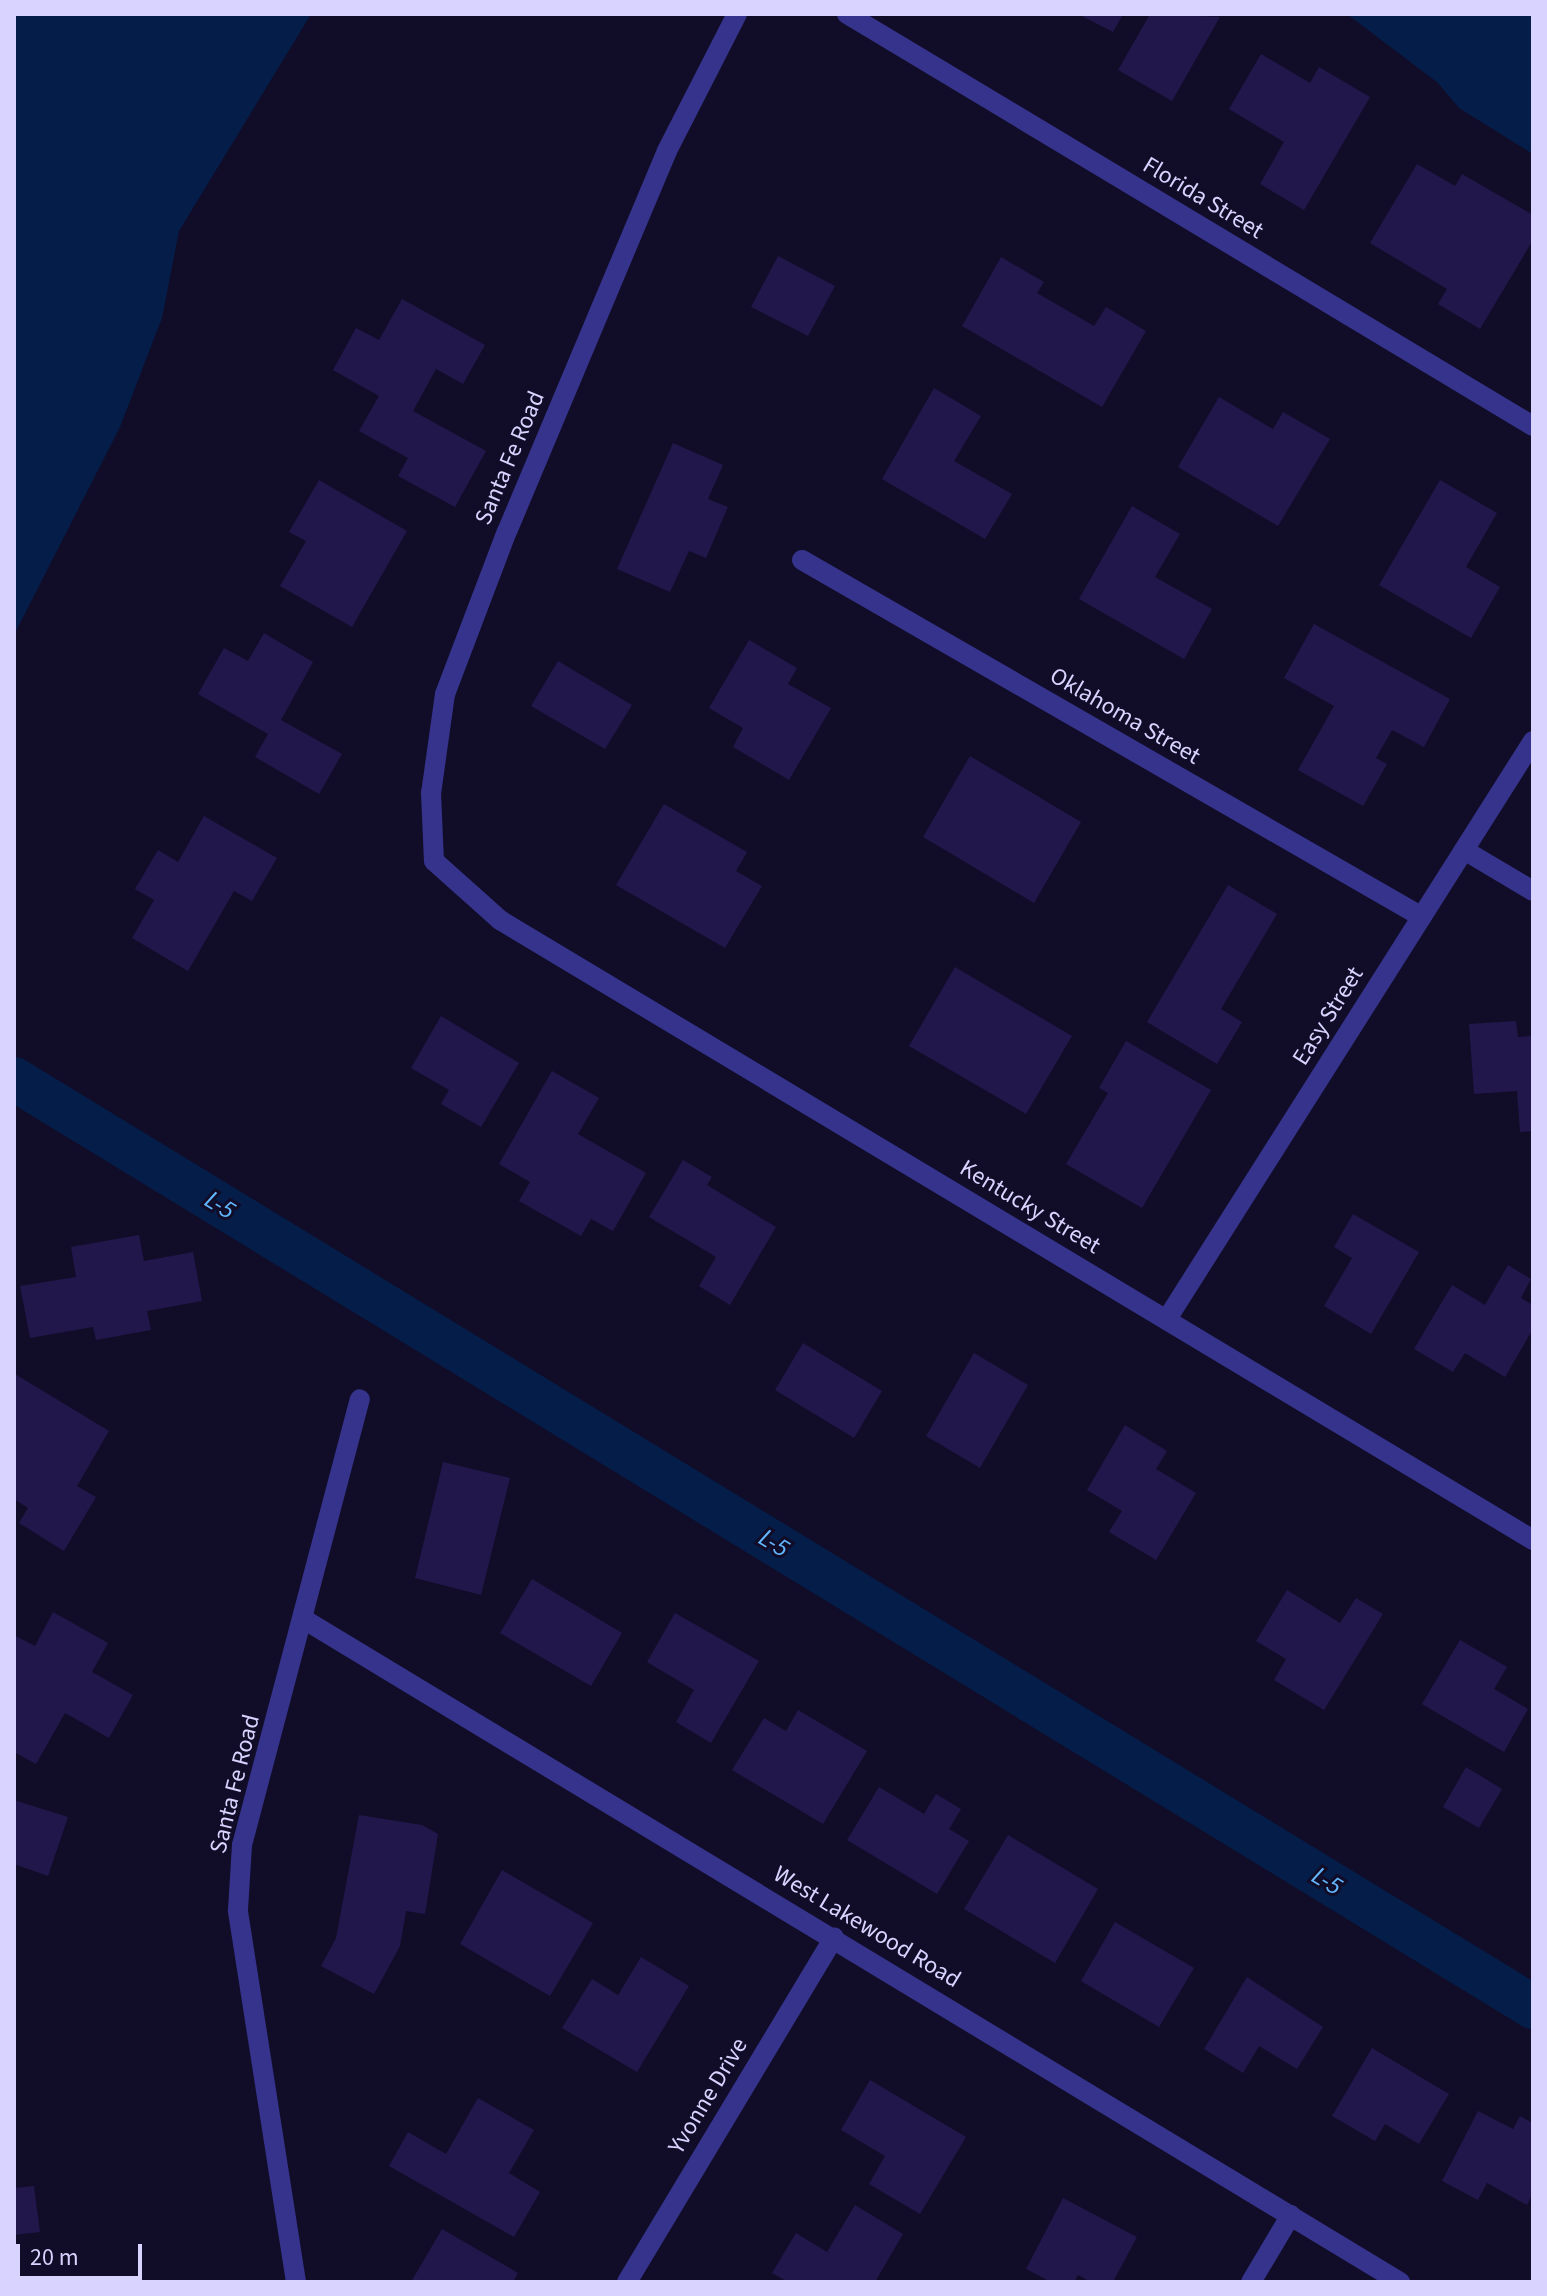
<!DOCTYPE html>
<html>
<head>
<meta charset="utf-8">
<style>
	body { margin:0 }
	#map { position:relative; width:1547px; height:2296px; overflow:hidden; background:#110d28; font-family:"Source Sans 3",sans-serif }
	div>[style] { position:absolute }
	.water>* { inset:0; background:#051d49 }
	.canal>* { height:44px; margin:-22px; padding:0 22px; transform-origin:22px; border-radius:22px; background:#051d49 }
	.building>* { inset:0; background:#21174b }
	.minor>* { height:20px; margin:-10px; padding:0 10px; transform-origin:10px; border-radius:10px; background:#36338c }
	span { translate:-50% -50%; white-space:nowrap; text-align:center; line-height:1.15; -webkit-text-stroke:6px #110d28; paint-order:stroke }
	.street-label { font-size:24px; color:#d8d3ff }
	.water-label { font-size:26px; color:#61b6ff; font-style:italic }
	.frame { position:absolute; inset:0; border:16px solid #d8d3ff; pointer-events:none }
	.scale { position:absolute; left:16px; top:2244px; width:126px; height:36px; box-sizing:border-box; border:4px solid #d8d3ff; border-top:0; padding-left:10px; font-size:24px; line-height:28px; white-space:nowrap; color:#d8d3ff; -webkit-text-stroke:6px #110d28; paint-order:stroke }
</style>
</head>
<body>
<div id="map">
	<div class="water">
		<div style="clip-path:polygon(14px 14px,311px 14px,179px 231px,162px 318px,120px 427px,14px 635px)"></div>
		<div style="clip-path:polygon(1347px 14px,1533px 14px,1533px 154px,1459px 108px,1438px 83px)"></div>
	</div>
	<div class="canal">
		<div style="left:14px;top:1079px;width:1780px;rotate:31.42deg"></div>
	</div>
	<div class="building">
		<div style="clip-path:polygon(1078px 14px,1123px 14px,1113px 32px)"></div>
		<div style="clip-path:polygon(1150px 14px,1220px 17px,1172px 101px,1118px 70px)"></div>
		<div style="clip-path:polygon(1261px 54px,1310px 83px,1319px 67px,1370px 97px,1304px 210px,1260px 184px,1284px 142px,1229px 109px)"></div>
		<div style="clip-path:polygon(1417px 164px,1455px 186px,1462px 174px,1533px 215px,1533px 240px,1480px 329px,1438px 304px,1447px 289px,1370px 243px)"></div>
		<div style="clip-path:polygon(778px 256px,835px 286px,808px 336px,751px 307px)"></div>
		<div style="clip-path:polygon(1001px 257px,1044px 282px,1037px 293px,1094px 326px,1106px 307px,1146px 331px,1102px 407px,962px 326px)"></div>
		<div style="clip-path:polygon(402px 299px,485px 345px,463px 384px,436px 369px,413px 411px,486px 451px,455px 507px,398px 476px,408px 458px,359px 431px,379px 396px,333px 370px,356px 328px,379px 340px)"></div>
		<div style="clip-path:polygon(934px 388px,981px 416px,954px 461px,1012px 494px,985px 539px,882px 479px)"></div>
		<div style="clip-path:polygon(1219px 397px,1273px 429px,1283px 412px,1330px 439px,1278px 526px,1178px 467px)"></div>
		<div style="clip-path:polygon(673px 443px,723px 465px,708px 499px,728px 507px,706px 558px,689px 551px,670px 592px,617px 569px)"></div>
		<div style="clip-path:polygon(319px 480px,407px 531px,352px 627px,280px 586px,306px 541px,289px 532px)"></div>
		<div style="clip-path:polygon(1440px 480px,1497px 513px,1466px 567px,1500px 587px,1471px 638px,1379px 585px)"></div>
		<div style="clip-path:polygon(1132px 506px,1180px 534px,1155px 577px,1212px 609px,1184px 659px,1079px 599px)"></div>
		<div style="clip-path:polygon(1314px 624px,1450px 699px,1424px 747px,1392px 730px,1376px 758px,1387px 764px,1363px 806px,1298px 770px,1334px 706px,1284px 678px)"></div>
		<div style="clip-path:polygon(264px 633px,313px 662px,281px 720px,342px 754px,319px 794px,255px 757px,268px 734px,198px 694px,224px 648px,248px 661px)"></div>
		<div style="clip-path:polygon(749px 640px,797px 668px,788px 684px,831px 708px,789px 780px,733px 747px,743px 728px,709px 708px)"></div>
		<div style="clip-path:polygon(558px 661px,632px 705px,605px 749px,531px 706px)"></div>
		<div style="clip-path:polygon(970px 756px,1081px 822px,1034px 903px,923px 837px)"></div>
		<div style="clip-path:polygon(664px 804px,747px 852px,736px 871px,762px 886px,725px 948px,616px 885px)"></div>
		<div style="clip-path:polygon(204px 816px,277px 858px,252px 901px,234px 891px,188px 971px,132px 938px,154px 900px,135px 889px,158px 850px,178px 862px)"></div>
		<div style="clip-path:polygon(1228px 885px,1277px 914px,1221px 1009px,1242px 1022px,1217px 1064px,1147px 1022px)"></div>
		<div style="clip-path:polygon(955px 967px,1072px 1036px,1026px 1114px,909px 1046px)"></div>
		<div style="clip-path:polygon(441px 1016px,519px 1063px,481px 1127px,441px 1104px,449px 1090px,411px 1068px)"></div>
		<div style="clip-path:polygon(1516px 1021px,1518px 1037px,1533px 1036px,1533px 1131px,1520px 1132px,1517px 1091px,1474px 1094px,1469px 1024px)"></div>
		<div style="clip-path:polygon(1126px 1041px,1211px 1090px,1142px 1208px,1066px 1164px,1108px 1093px,1099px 1088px)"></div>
		<div style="clip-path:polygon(552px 1071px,599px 1098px,578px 1134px,646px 1173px,613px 1231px,591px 1219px,581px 1236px,519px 1201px,530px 1182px,499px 1164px)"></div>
		<div style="clip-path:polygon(683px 1160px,712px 1177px,707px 1185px,776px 1227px,730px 1305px,699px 1286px,716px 1257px,649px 1217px)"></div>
		<div style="clip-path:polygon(1353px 1214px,1419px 1252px,1371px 1334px,1324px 1306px,1352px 1258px,1334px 1247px)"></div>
		<div style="clip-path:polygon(139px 1235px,144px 1261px,193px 1252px,202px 1301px,147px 1311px,151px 1330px,96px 1340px,93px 1327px,30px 1338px,20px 1286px,76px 1277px,71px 1247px)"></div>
		<div style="clip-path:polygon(1508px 1265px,1531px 1279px,1521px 1298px,1533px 1305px,1533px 1329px,1505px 1377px,1465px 1353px,1453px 1372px,1414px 1349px,1452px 1285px,1485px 1305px)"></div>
		<div style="clip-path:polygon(803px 1343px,882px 1391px,854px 1438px,775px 1390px)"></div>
		<div style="clip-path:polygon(974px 1353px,1028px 1385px,980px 1468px,926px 1436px)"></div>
		<div style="clip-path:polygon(15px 1374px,109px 1431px,77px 1486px,96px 1497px,64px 1551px,19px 1523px,28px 1508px,14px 1499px)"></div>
		<div style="clip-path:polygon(1125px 1425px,1167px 1451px,1156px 1469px,1196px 1493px,1156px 1560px,1109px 1532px,1122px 1511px,1087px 1490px)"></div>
		<div style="clip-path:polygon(443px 1462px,510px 1478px,481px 1595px,415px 1578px)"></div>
		<div style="clip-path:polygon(532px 1579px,622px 1633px,591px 1686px,500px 1633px)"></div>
		<div style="clip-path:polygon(1287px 1590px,1340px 1623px,1356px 1598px,1383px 1614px,1324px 1710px,1274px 1680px,1286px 1659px,1256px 1641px)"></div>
		<div style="clip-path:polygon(53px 1612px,108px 1643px,92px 1672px,133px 1695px,109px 1738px,65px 1713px,36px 1764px,14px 1752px,14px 1635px,35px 1646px)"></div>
		<div style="clip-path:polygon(675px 1613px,759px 1661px,711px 1743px,676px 1722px,694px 1690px,647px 1662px)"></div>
		<div style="clip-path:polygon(1460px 1640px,1507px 1667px,1494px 1689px,1528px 1709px,1504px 1752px,1422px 1704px)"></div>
		<div style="clip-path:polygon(798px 1710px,867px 1751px,823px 1824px,732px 1770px,764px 1718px,786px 1731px)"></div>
		<div style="clip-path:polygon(1466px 1767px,1502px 1789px,1479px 1828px,1443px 1807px)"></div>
		<div style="clip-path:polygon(879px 1787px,924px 1814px,936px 1794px,961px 1809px,949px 1829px,969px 1841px,937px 1894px,847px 1840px)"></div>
		<div style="clip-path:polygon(14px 1800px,68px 1817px,48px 1876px,14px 1864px)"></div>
		<div style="clip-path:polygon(359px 1815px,422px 1825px,438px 1834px,425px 1914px,406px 1911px,400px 1946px,374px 1994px,321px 1966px,336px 1938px)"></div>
		<div style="clip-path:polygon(1008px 1835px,1098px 1889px,1055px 1963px,964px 1909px)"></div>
		<div style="clip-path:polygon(502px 1870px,593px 1923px,550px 1996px,460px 1944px)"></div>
		<div style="clip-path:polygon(1115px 1922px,1194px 1968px,1159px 2027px,1081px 1981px)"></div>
		<div style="clip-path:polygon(641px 1957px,689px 1986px,637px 2072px,562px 2028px,592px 1979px,618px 1995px)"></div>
		<div style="clip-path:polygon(1247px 1977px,1323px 2027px,1297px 2069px,1259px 2046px,1243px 2073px,1204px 2049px)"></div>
		<div style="clip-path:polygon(1372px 2048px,1449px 2094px,1419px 2144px,1385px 2124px,1375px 2141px,1332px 2116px)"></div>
		<div style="clip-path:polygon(870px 2080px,966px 2137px,920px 2214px,869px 2184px,885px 2156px,841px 2130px)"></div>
		<div style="clip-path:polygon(478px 2098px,534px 2130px,509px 2173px,540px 2192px,514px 2237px,389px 2166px,408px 2132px,446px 2154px)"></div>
		<div style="clip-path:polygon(1478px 2111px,1513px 2129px,1520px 2116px,1533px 2123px,1533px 2193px,1527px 2205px,1487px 2183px,1478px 2200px,1442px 2181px)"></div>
		<div style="clip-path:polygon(34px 2186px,40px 2232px,14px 2235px,14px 2188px)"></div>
		<div style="clip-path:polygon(1063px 2198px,1137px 2237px,1113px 2282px,1091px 2282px,1078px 2275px,1074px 2282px,1051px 2282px,1026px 2269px)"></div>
		<div style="clip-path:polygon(855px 2205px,903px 2234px,875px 2282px,788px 2282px,772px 2273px,796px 2233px,827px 2252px)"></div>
		<div style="clip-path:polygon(442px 2229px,518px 2273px,513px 2282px,411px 2282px)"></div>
	</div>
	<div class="minor">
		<div style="left:737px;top:14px;width:154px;rotate:117.1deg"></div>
		<div style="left:667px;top:151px;width:412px;rotate:112.8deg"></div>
		<div style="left:507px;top:531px;width:174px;rotate:110.8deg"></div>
		<div style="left:445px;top:694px;width:100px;rotate:98deg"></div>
		<div style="left:431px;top:793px;width:68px;rotate:87.5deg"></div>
		<div style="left:434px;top:861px;width:89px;rotate:41.8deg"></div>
		<div style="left:500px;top:920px;width:1205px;rotate:30.97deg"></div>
		<div style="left:847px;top:14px;width:800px;rotate:30.99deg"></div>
		<div style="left:802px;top:560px;width:715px;rotate:29.93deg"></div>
		<div style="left:1464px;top:850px;width:80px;rotate:30.7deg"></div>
		<div style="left:1167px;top:1319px;width:684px;rotate:-57.66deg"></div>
		<div style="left:305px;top:1620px;width:1280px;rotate:31.16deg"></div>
		<div style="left:296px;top:2282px;width:376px;rotate:-98.9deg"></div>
		<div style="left:238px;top:1910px;width:65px;rotate:-86.5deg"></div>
		<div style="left:242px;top:1845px;width:461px;rotate:-75.2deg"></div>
		<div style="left:627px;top:2282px;width:402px;rotate:-59deg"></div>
		<div style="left:1251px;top:2282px;width:78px;rotate:-59.2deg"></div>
	</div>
	<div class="street-label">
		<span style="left:1203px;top:198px;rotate:31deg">Florida Street</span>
		<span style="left:510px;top:458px;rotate:-67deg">Santa Fe Road</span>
		<span style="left:1125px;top:716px;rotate:30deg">Oklahoma Street</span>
		<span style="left:1328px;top:1016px;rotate:-58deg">Easy Street</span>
		<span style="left:1030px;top:1207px;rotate:31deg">Kentucky Street</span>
		<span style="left:235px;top:1784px;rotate:-76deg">Santa Fe Road</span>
		<span style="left:867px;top:1927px;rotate:31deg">West Lakewood Road</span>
		<span style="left:708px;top:2096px;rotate:-59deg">Yvonne Drive</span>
	</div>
	<div class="water-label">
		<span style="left:220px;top:1205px;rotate:31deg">L-5</span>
		<span style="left:774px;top:1543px;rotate:31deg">L-5</span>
		<span style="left:1327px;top:1881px;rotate:31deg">L-5</span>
	</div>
	<div class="frame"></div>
	<div class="scale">20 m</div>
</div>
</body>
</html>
